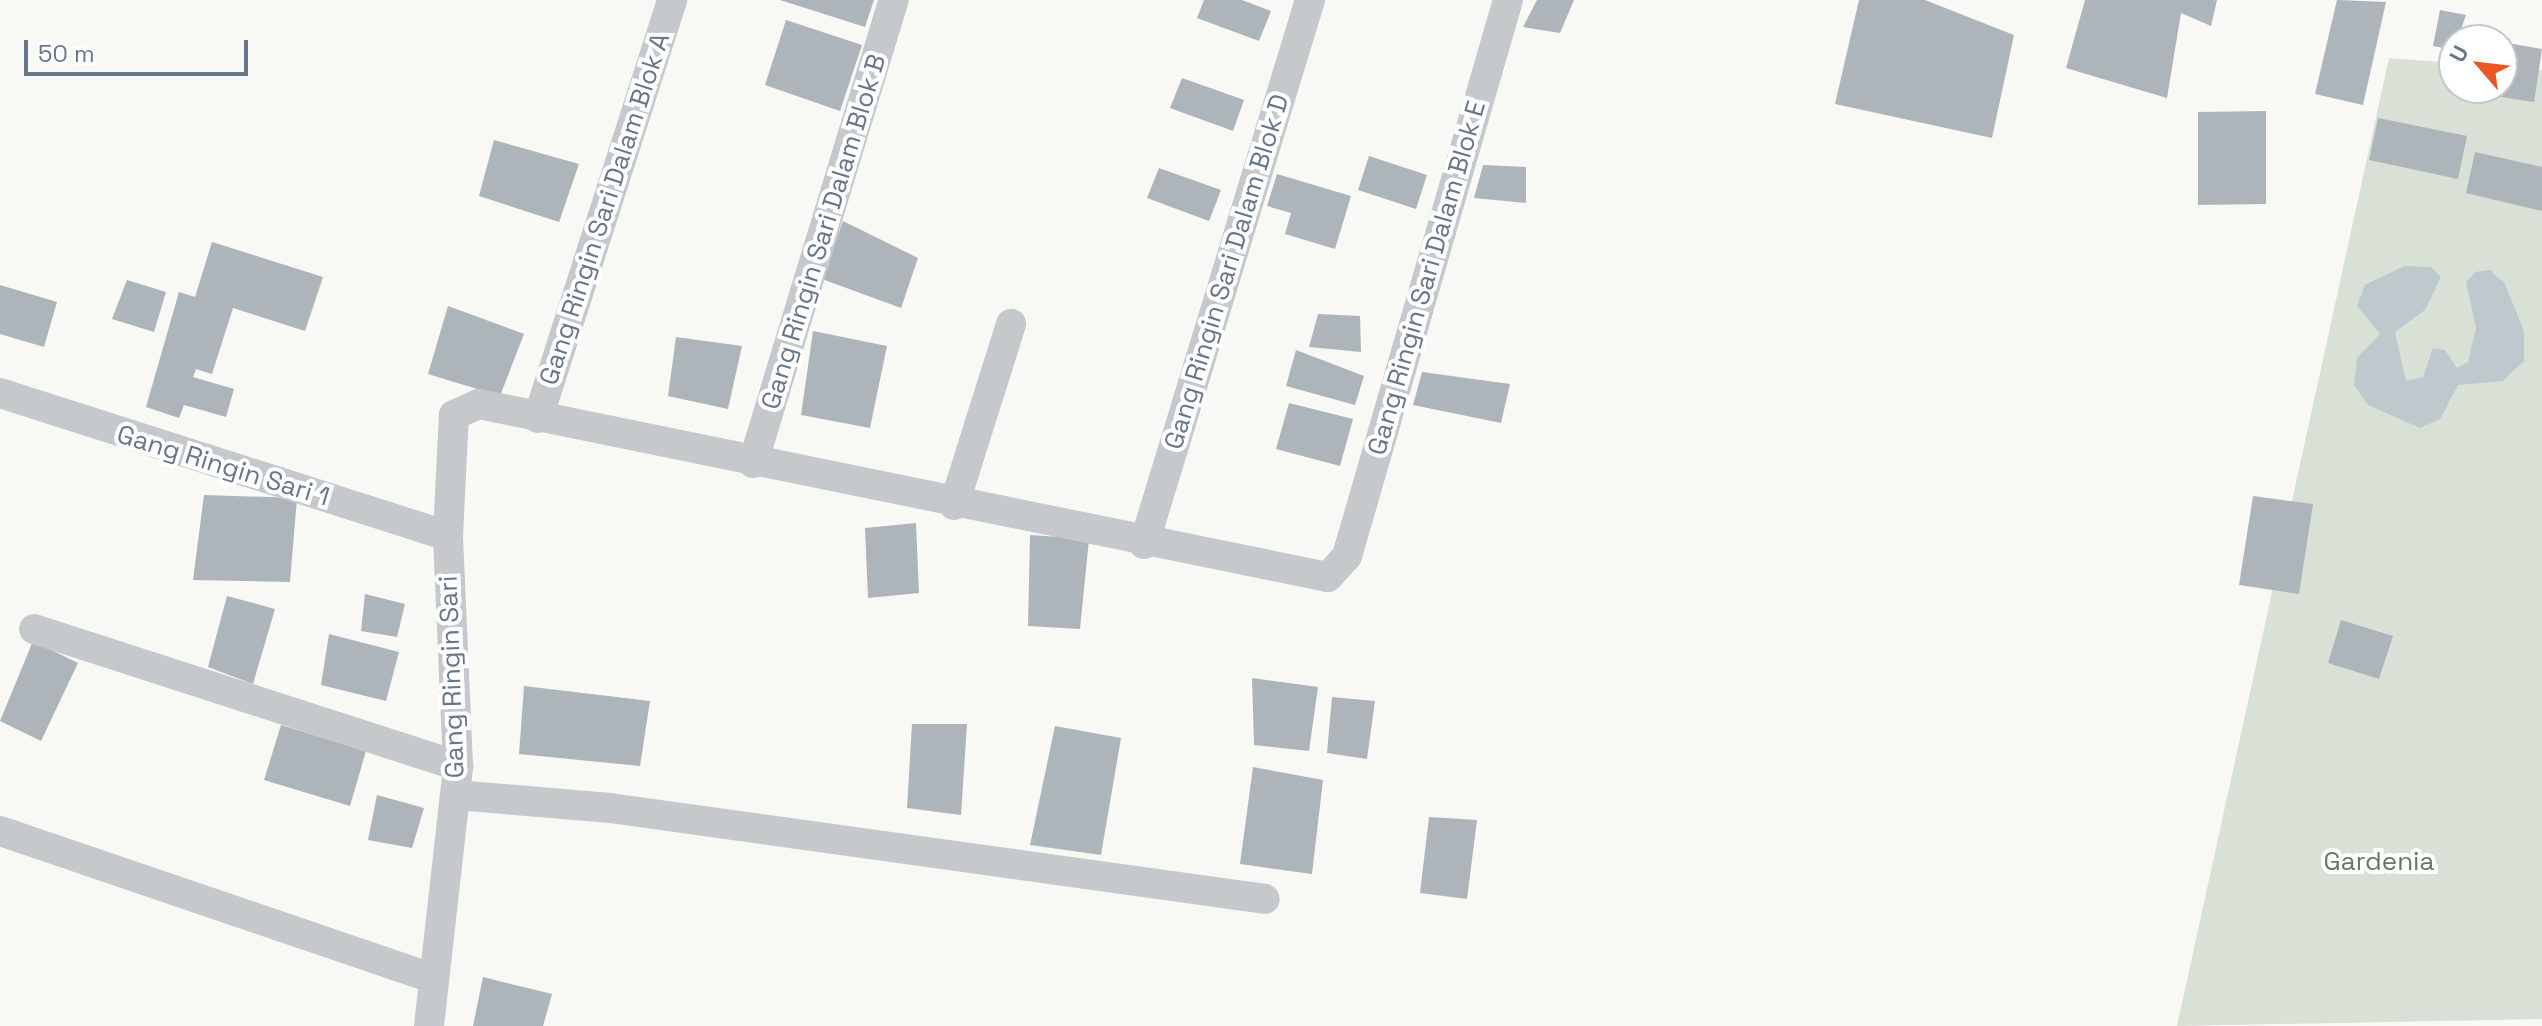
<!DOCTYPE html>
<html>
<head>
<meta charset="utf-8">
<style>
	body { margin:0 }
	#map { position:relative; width:2542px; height:1026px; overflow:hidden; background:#f8f8f5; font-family:"Space Grotesk",sans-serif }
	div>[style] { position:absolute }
	.green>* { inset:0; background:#d9e0d6 }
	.water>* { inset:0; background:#bdc9cd }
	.building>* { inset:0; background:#adb5bb }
	.street>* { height:30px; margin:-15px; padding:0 15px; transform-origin:15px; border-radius:15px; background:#c5c9cc }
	span { translate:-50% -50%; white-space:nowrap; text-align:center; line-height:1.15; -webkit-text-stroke:8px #fff; paint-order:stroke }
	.street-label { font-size:26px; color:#667787 }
	.park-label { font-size:26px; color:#657961 }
	.north { position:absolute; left:2438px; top:24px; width:80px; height:80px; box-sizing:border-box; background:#fff; border:2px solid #c2c9cf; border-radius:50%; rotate:298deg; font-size:22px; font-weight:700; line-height:32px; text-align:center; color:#667787 }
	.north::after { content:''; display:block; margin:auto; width:28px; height:36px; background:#ea5723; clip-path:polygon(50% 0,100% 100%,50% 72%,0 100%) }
	.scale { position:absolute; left:24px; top:40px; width:224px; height:36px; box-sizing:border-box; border:4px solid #667787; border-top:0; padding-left:10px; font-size:24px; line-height:28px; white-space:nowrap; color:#667787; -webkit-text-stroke:6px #fff; paint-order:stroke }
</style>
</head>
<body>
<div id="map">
	<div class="green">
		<div style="clip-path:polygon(2389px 58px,2454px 63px,2454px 88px,2502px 88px,2502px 67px,2542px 70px,2542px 1019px,2177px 1026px)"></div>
	</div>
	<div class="water">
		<div style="clip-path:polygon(2404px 266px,2431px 267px,2441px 277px,2425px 310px,2395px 332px,2406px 381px,2423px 377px,2433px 348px,2445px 350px,2457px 368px,2468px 362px,2476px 328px,2466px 282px,2475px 272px,2490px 270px,2505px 284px,2524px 331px,2524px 361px,2503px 381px,2458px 385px,2440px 419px,2420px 428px,2368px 405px,2354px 385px,2357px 358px,2380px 334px,2357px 306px,2365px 285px)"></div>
	</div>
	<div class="building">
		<div style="clip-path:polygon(780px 0,874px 0,865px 27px)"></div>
		<div style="clip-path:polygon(1204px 0,1242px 0,1271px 11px,1259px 41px,1197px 18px)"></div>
		<div style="clip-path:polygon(1537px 0,1574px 0,1560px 33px,1523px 27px)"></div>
		<div style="clip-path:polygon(1859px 0,1925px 0,2014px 35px,1992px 138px,1835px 104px)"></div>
		<div style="clip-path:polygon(2085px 0,2217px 0,2211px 26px,2181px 13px,2167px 98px,2066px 68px)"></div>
		<div style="clip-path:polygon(2337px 0,2386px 2px,2363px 105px,2315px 94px)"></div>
		<div style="clip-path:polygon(2440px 10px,2466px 15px,2454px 50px,2433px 46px)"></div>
		<div style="clip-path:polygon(786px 20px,862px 45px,840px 111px,765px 85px)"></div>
		<div style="clip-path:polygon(2502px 42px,2542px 49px,2534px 102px,2482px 94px,2502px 88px)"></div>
		<div style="clip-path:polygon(1182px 78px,1244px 100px,1233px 131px,1170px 108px)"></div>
		<div style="clip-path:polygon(2266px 111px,2266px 204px,2198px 205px,2198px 112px)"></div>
		<div style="clip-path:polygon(2378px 118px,2467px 136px,2458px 179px,2369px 160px)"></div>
		<div style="clip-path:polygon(494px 140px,579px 164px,559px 222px,479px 196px)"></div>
		<div style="clip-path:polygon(2475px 152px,2542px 167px,2542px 211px,2466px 193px)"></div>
		<div style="clip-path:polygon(1369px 156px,1427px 175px,1416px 209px,1358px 190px)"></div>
		<div style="clip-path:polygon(1483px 165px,1526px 167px,1526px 203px,1474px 198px)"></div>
		<div style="clip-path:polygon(1159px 168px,1221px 190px,1209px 221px,1147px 198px)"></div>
		<div style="clip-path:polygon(1277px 174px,1351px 196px,1335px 249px,1285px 234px,1291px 213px,1267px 206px)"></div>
		<div style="clip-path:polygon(843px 221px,918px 258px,901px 308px,822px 279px)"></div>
		<div style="clip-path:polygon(212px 242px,323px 277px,305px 331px,233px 308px,212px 374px,196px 369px,193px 377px,234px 389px,226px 417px,184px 405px,179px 418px,146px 407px,179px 292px,195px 297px)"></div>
		<div style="clip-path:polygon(127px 280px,166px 292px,154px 332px,112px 319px)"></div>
		<div style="clip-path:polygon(0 285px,57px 302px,44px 347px,0 334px)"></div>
		<div style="clip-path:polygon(448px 306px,524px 334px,500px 396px,428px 374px)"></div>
		<div style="clip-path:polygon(1318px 314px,1360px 316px,1361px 352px,1309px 347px)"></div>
		<div style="clip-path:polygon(813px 331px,887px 346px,870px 428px,801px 415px)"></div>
		<div style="clip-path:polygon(676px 337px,742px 346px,728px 409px,668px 396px)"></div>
		<div style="clip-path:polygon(1296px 350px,1364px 376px,1355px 405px,1286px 386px)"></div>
		<div style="clip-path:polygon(1422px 372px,1510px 384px,1501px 423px,1413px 405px)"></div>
		<div style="clip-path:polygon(1289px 403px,1353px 419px,1340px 466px,1276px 449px)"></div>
		<div style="clip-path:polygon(204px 495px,297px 498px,290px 582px,193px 580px)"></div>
		<div style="clip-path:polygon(2253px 496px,2313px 504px,2299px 594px,2239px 585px)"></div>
		<div style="clip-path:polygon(916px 523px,919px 593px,868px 598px,865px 528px)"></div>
		<div style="clip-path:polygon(1030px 535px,1089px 539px,1080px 629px,1028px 626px)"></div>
		<div style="clip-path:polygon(365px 594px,405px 604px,397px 637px,361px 631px)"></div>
		<div style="clip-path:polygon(227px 596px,275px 609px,253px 684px,208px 667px)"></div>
		<div style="clip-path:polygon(2341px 620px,2393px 636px,2379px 679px,2328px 663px)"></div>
		<div style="clip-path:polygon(329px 634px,399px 652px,386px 701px,321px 685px)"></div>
		<div style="clip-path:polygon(33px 641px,78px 663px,41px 741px,0 721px)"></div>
		<div style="clip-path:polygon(1252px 678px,1318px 687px,1309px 751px,1254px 745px)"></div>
		<div style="clip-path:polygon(524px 686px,650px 701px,640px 766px,519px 754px)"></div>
		<div style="clip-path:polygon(1332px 697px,1375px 701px,1367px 759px,1327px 753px)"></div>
		<div style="clip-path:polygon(912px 724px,967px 724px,961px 815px,907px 808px)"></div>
		<div style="clip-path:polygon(281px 725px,366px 751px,350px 806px,264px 780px)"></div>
		<div style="clip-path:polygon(1055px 726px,1121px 738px,1101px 855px,1030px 845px)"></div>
		<div style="clip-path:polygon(1253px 767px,1323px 780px,1312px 874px,1240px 864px)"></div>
		<div style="clip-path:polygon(377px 795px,424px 808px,412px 848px,368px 840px)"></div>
		<div style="clip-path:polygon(1429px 817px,1477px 820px,1467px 899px,1420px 893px)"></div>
		<div style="clip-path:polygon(483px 977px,552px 994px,543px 1026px,473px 1026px)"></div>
	</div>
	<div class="street">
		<div style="left:0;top:393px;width:470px;rotate:17.7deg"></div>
		<div style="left:538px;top:418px;width:439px;rotate:-72.2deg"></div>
		<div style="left:753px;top:463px;width:484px;rotate:-73.1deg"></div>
		<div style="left:954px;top:505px;width:190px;rotate:-72.5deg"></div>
		<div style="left:1144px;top:544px;width:569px;rotate:-73.03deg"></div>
		<div style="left:34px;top:629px;width:446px;rotate:17.9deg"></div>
		<div style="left:456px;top:795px;width:155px;rotate:4.8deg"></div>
		<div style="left:610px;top:808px;width:661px;rotate:7.91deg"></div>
		<div style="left:0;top:831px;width:455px;rotate:18.8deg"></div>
		<div style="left:429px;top:1026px;width:262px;rotate:-83.6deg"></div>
		<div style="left:458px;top:766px;width:230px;rotate:-92.5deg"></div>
		<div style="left:448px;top:536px;width:121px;rotate:-87.2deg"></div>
		<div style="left:454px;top:415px;width:27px;rotate:-24deg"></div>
		<div style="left:479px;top:404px;width:866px;rotate:11.52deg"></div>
		<div style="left:1328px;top:577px;width:28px;rotate:-48deg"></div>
		<div style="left:1347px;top:556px;width:579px;rotate:-73.85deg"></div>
	</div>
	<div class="street-label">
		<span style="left:605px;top:209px;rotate:-72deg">Gang Ringin Sari Dalam Blok A</span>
		<span style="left:824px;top:232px;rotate:-73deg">Gang Ringin Sari Dalam Blok B</span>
		<span style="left:1227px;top:272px;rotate:-73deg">Gang Ringin Sari Dalam Blok D</span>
		<span style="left:1427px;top:278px;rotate:-74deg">Gang Ringin Sari Dalam Blok E</span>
		<span style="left:223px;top:466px;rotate:17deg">Gang Ringin Sari 1</span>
		<span style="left:452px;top:677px;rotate:-92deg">Gang Ringin Sari</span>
	</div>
	<div class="park-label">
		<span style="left:2379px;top:862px">Gardenia</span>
	</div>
	<div class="north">U</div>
	<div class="scale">50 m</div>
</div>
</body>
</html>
